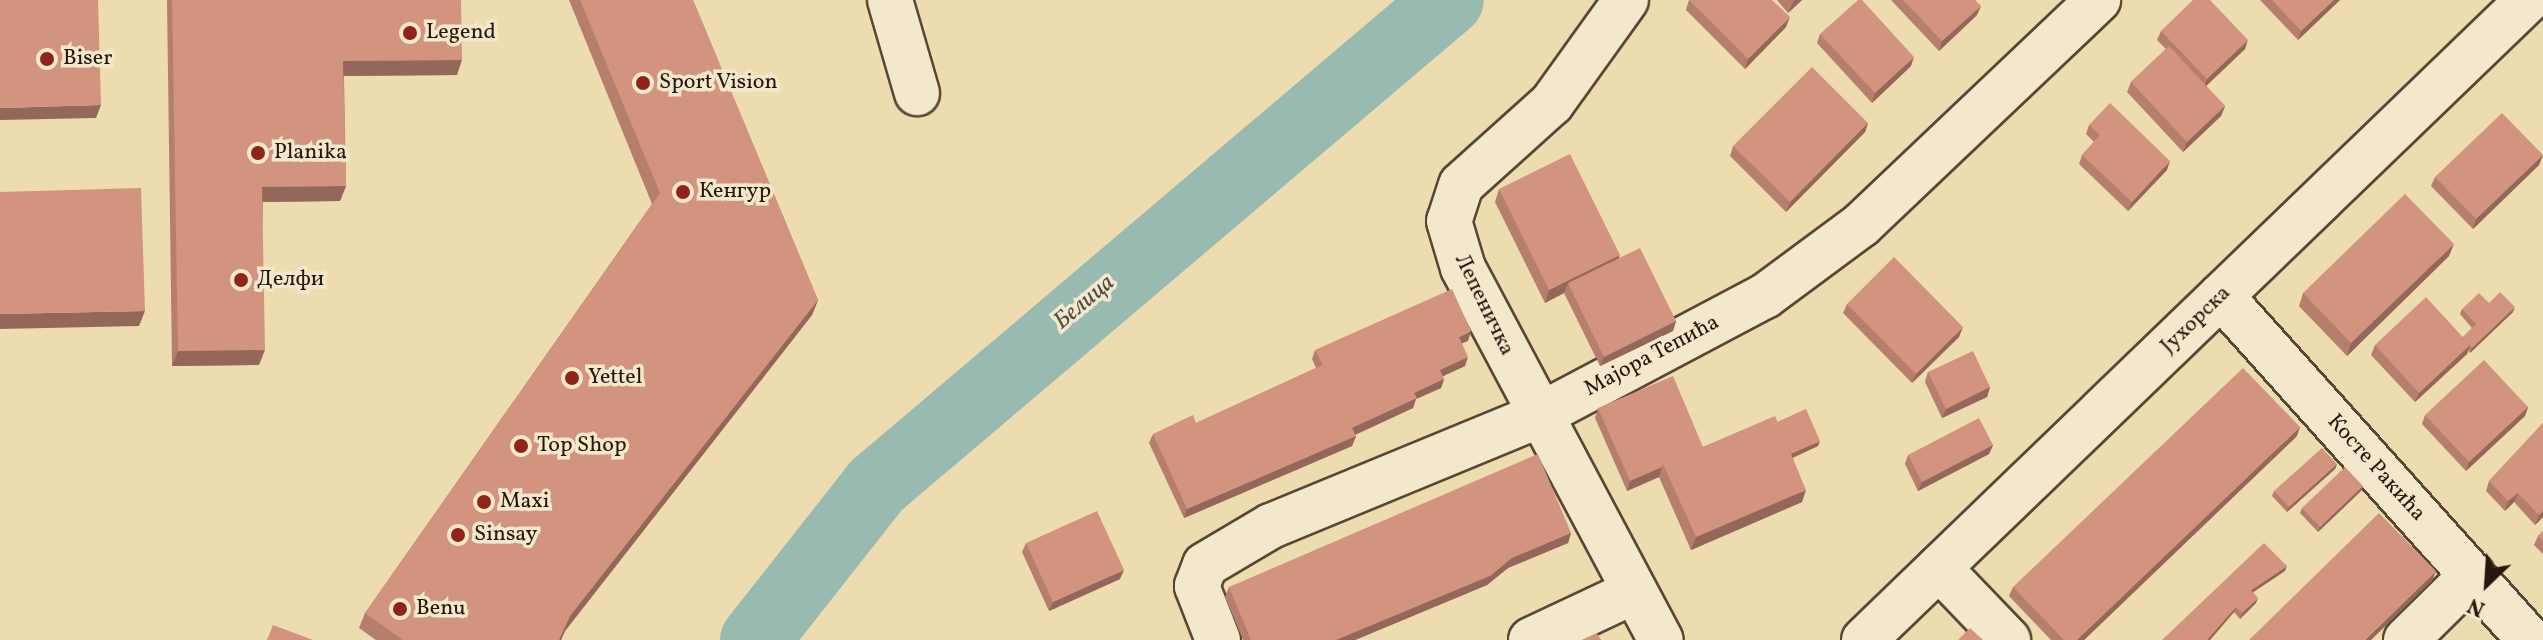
<!DOCTYPE html>
<html>
<head>
<meta charset="utf-8">
<style>
	body { margin:0 }
	#map { position:relative; width:2543px; height:640px; overflow:hidden; background:#ecdcaf; font-family:Vollkorn,serif }
	div>[style] { position:absolute }
	.river>* { height:70px; margin:-35px; padding:0 35px; transform-origin:35px; border-radius:35px; background:#99bab0 }
	.roads { filter:drop-shadow(2px 0 #594736) drop-shadow(-2px 0 #594736) drop-shadow(0 2px #594736) drop-shadow(0 -2px #594736) }
	.minor>* { height:44px; margin:-22px; padding:0 22px; transform-origin:22px; border-radius:22px; background:#f3e8cb }
	.wall>* { inset:0; background:#b57e6d }
	.shaded-wall>* { inset:0; background:#936759 }
	.building>* { inset:0; background:#d2937f }
	.dots>* { width:22px; height:22px; translate:-50% -50%; box-sizing:border-box; border:4px solid #f3e8cb; border-radius:50% }
	span { translate:-50% -50%; white-space:nowrap; text-align:center; line-height:1.15; -webkit-text-stroke:7px #f3e8cb; paint-order:stroke }
	.poi-label { font-size:22px; color:#28150e }
	.left { translate:0 -50%; text-align:left }
	.street-label { font-size:22px; color:#28150e }
	.water-label { font-size:24px; color:#504f47; font-style:italic }
	.north { position:absolute; left:2447px; top:544px; width:80px; height:80px; -webkit-text-stroke:6px #f3e8cb; paint-order:stroke; rotate:205deg; font-size:22px; font-weight:700; line-height:32px; text-align:center; color:#28150e }
	.north::after { content:''; display:block; margin:auto; width:28px; height:36px; background:#28150e; clip-path:polygon(50% 0,100% 100%,50% 72%,0 100%) }
</style>
</head>
<body>
<div id="map">
	<div class="river">
		<div style="left:755px;top:640px;width:196px;rotate:-51.8deg"></div>
		<div style="left:876px;top:486px;width:751px;rotate:-40.3deg"></div>
	</div>
	<div class="roads">
		<div class="minor">
			<div style="left:890px;top:0;width:97px;rotate:73.8deg"></div>
			<div style="left:1626px;top:0;width:127px;rotate:125.7deg"></div>
			<div style="left:1552px;top:103px;width:122px;rotate:138deg"></div>
			<div style="left:1461px;top:185px;width:38px;rotate:108deg"></div>
			<div style="left:1449px;top:221px;width:49px;rotate:73.4deg"></div>
			<div style="left:1463px;top:268px;width:421px;rotate:62deg"></div>
			<div style="left:2221px;top:296px;width:462px;rotate:48.1deg"></div>
			<div style="left:1939px;top:568px;width:100px;rotate:46.2deg"></div>
			<div style="left:1218px;top:640px;width:58px;rotate:-111.3deg"></div>
			<div style="left:1197px;top:586px;width:22px;rotate:-69deg"></div>
			<div style="left:1205px;top:565px;width:77px;rotate:-30.6deg"></div>
			<div style="left:1271px;top:526px;width:291px;rotate:-22.4deg"></div>
			<div style="left:1540px;top:415px;width:255px;rotate:-27.9deg"></div>
			<div style="left:1765px;top:296px;width:119px;rotate:-36.5deg"></div>
			<div style="left:1861px;top:225px;width:327px;rotate:-43.5deg"></div>
			<div style="left:1531px;top:640px;width:110px;rotate:-25.2deg"></div>
			<div style="left:1864px;top:640px;width:922px;rotate:-43.95deg"></div>
			<div style="left:2406px;top:640px;width:93px;rotate:-44.6deg"></div>
		</div>
	</div>
	<div class="wall">
		<div style="clip-path:polygon(167px 0,461px 0,457px 75px,344px 76px,346px 186px,340px 201px,263px 202px,259px 365px,172px 366px)"></div>
		<div style="clip-path:polygon(569px 0,693px 0,818px 300px,812px 315px,565px 631px,561px 640px,376px 640px,359px 628px,365px 613px,652px 204px)"></div>
		<div style="clip-path:polygon(1689px 0,1786px 27px,1745px 69px,1686px 10px)"></div>
		<div style="clip-path:polygon(1777px 0,1802px 0,1788px 13px)"></div>
		<div style="clip-path:polygon(1891px 0,1975px 0,1977px 15px,1939px 51px)"></div>
		<div style="clip-path:polygon(2260px 0,2340px 0,2298px 40px)"></div>
		<div style="clip-path:polygon(2161px 31px,2245px 49px,2206px 86px,2225px 106px,2221px 116px,2183px 152px,2127px 92px,2131px 82px,2166px 49px,2157px 40px)"></div>
		<div style="clip-path:polygon(1820px 34px,1911px 66px,1872px 103px,1817px 43px)"></div>
		<div style="clip-path:polygon(1868px 123px,1865px 132px,1786px 212px,1730px 156px,1733px 146px)"></div>
		<div style="clip-path:polygon(2089px 125px,2167px 170px,2128px 211px,2079px 164px,2082px 155px,2094px 142px,2086px 134px)"></div>
		<div style="clip-path:polygon(2543px 155px,2539px 165px,2473px 229px,2431px 186px,2435px 177px)"></div>
		<div style="clip-path:polygon(1499px 189px,1619px 258px,1676px 321px,1673px 331px,1600px 366px,1564px 293px,1545px 303px,1495px 202px)"></div>
		<div style="clip-path:polygon(2449px 256px,2347px 356px,2299px 306px,2303px 293px)"></div>
		<div style="clip-path:polygon(2489px 303px,2513px 312px,2470px 353px,2468px 350px,2467px 354px,2415px 402px,2371px 355px,2375px 345px,2463px 337px,2472px 328px,2460px 314px,2462px 309px)"></div>
		<div style="clip-path:polygon(1847px 304px,1959px 337px,1912px 383px,1843px 313px)"></div>
		<div style="clip-path:polygon(1468px 341px,1462px 343px,1465px 366px,1443px 376px,1444px 379px,1441px 388px,1416px 399px,1413px 408px,1355px 435px,1356px 436px,1352px 446px,1184px 518px,1149px 443px,1153px 434px,1196px 423px,1316px 368px,1312px 359px,1315px 350px)"></div>
		<div style="clip-path:polygon(1928px 372px,1990px 387px,1987px 397px,1942px 418px,1925px 382px)"></div>
		<div style="clip-path:polygon(2528px 407px,2525px 416px,2466px 471px,2422px 424px,2425px 415px)"></div>
		<div style="clip-path:polygon(1598px 408px,1703px 447px,1777px 422px,1818px 446px,1793px 458px,1802px 502px,1691px 550px,1659px 477px,1627px 491px,1595px 418px)"></div>
		<div style="clip-path:polygon(2543px 423px,2543px 517px,2535px 525px,2514px 502px,2505px 511px,2486px 491px,2489px 481px)"></div>
		<div style="clip-path:polygon(2297px 436px,2084px 640px,2051px 640px,2009px 596px,2013px 587px)"></div>
		<div style="clip-path:polygon(1993px 445px,1989px 454px,1918px 491px,1905px 464px,1908px 455px)"></div>
		<div style="clip-path:polygon(2337px 464px,2335px 469px,2287px 512px,2272px 496px,2274px 491px)"></div>
		<div style="clip-path:polygon(2363px 486px,2361px 491px,2318px 532px,2300px 513px,2302px 508px)"></div>
		<div style="clip-path:polygon(2543px 531px,2543px 554px,2534px 545px,2538px 536px)"></div>
		<div style="clip-path:polygon(1571px 533px,1568px 543px,1508px 568px,1487px 585px,1355px 640px,1243px 640px,1225px 597px,1229px 587px)"></div>
		<div style="clip-path:polygon(1026px 543px,1120px 579px,1049px 611px,1022px 552px)"></div>
		<div style="clip-path:polygon(2285px 571px,2253px 592px,2256px 603px,2240px 619px,2234px 612px,2210px 640px,2162px 640px)"></div>
	</div>
	<div class="shaded-wall">
		<div style="clip-path:polygon(1795px 0,1802px 0,1788px 13px,1792px 4px)"></div>
		<div style="clip-path:polygon(2334px 0,2340px 0,2298px 40px,2301px 31px)"></div>
		<div style="clip-path:polygon(1981px 6px,1977px 15px,1939px 51px,1942px 41px)"></div>
		<div style="clip-path:polygon(1790px 17px,1786px 27px,1745px 69px,1748px 59px)"></div>
		<div style="clip-path:polygon(2248px 40px,2245px 49px,2203px 89px,2207px 79px)"></div>
		<div style="clip-path:polygon(1914px 57px,1911px 66px,1872px 103px,1875px 93px)"></div>
		<div style="clip-path:polygon(462px 60px,457px 75px,338px 76px,343px 61px)"></div>
		<div style="clip-path:polygon(101px 105px,96px 118px,0 120px,0 108px)"></div>
		<div style="clip-path:polygon(2225px 106px,2221px 116px,2183px 152px,2187px 142px)"></div>
		<div style="clip-path:polygon(1868px 123px,1865px 132px,1786px 212px,1790px 202px)"></div>
		<div style="clip-path:polygon(2543px 155px,2539px 165px,2473px 229px,2476px 219px)"></div>
		<div style="clip-path:polygon(2170px 161px,2167px 170px,2128px 211px,2132px 202px)"></div>
		<div style="clip-path:polygon(346px 186px,340px 201px,257px 202px,262px 187px)"></div>
		<div style="clip-path:polygon(2454px 244px,2449px 256px,2347px 356px,2351px 343px)"></div>
		<div style="clip-path:polygon(1620px 255px,1615px 268px,1568px 283px,1564px 293px,1545px 303px,1549px 290px)"></div>
		<div style="clip-path:polygon(818px 300px,812px 315px,565px 631px,561px 640px,559px 640px,570px 616px)"></div>
		<div style="clip-path:polygon(2515px 307px,2513px 312px,2470px 353px,2472px 348px)"></div>
		<div style="clip-path:polygon(145px 311px,139px 326px,0 329px,0 314px)"></div>
		<div style="clip-path:polygon(1676px 321px,1673px 331px,1600px 366px,1604px 357px)"></div>
		<div style="clip-path:polygon(1963px 327px,1959px 337px,1912px 383px,1916px 374px)"></div>
		<div style="clip-path:polygon(1471px 331px,1468px 341px,1455px 346px,1459px 337px)"></div>
		<div style="clip-path:polygon(2470px 345px,2467px 354px,2415px 402px,2419px 393px)"></div>
		<div style="clip-path:polygon(265px 350px,259px 365px,172px 366px,178px 351px)"></div>
		<div style="clip-path:polygon(1468px 357px,1465px 366px,1437px 379px,1440px 370px)"></div>
		<div style="clip-path:polygon(1444px 379px,1441px 388px,1416px 399px,1413px 408px,1348px 438px,1352px 428px,1414px 393px)"></div>
		<div style="clip-path:polygon(1990px 387px,1987px 397px,1942px 418px,1946px 409px)"></div>
		<div style="clip-path:polygon(2528px 407px,2525px 416px,2466px 471px,2469px 462px)"></div>
		<div style="clip-path:polygon(2300px 427px,2297px 436px,2084px 640px,2077px 640px)"></div>
		<div style="clip-path:polygon(1356px 436px,1352px 446px,1184px 518px,1187px 509px)"></div>
		<div style="clip-path:polygon(1820px 441px,1818px 446px,1784px 461px,1786px 456px)"></div>
		<div style="clip-path:polygon(1993px 445px,1989px 454px,1918px 491px,1922px 482px)"></div>
		<div style="clip-path:polygon(2337px 464px,2335px 469px,2287px 512px,2289px 507px)"></div>
		<div style="clip-path:polygon(1662px 467px,1659px 477px,1627px 491px,1630px 481px)"></div>
		<div style="clip-path:polygon(2363px 486px,2361px 491px,2318px 532px,2320px 527px)"></div>
		<div style="clip-path:polygon(1806px 490px,1802px 502px,1691px 550px,1696px 537px)"></div>
		<div style="clip-path:polygon(2518px 493px,2514px 502px,2505px 511px,2508px 501px)"></div>
		<div style="clip-path:polygon(2543px 511px,2543px 517px,2535px 525px,2539px 515px)"></div>
		<div style="clip-path:polygon(1571px 533px,1568px 543px,1508px 568px,1487px 585px,1355px 640px,1336px 640px,1512px 558px)"></div>
		<div style="clip-path:polygon(2287px 566px,2285px 571px,2249px 595px,2251px 590px)"></div>
		<div style="clip-path:polygon(1124px 570px,1120px 579px,1049px 611px,1053px 602px)"></div>
		<div style="clip-path:polygon(2436px 571px,2432px 581px,2371px 640px,2365px 640px)"></div>
		<div style="clip-path:polygon(2258px 598px,2256px 603px,2240px 619px,2242px 613px)"></div>
		<div style="clip-path:polygon(2236px 607px,2234px 612px,2210px 640px,2207px 640px)"></div>
	</div>
	<div class="building">
		<div style="clip-path:polygon(0 0,98px 0,101px 105px,0 108px)"></div>
		<div style="clip-path:polygon(172px 0,461px 0,462px 60px,343px 61px,346px 186px,262px 187px,265px 350px,178px 351px)"></div>
		<div style="clip-path:polygon(580px 0,693px 0,818px 300px,570px 616px,559px 640px,403px 640px,365px 613px,660px 193px)"></div>
		<div style="clip-path:polygon(1689px 0,1772px 0,1790px 17px,1748px 59px)"></div>
		<div style="clip-path:polygon(1858px 0,1862px 0,1914px 57px,1875px 93px,1820px 34px)"></div>
		<div style="clip-path:polygon(1903px 0,1975px 0,1981px 6px,1942px 41px)"></div>
		<div style="clip-path:polygon(2193px 0,2210px 0,2248px 40px,2207px 79px,2161px 31px)"></div>
		<div style="clip-path:polygon(2272px 0,2334px 0,2301px 31px)"></div>
		<div style="clip-path:polygon(2169px 46px,2225px 106px,2187px 142px,2131px 82px)"></div>
		<div style="clip-path:polygon(1812px 67px,1868px 123px,1790px 202px,1733px 146px)"></div>
		<div style="clip-path:polygon(2110px 103px,2170px 161px,2132px 202px,2082px 155px,2100px 135px,2089px 125px)"></div>
		<div style="clip-path:polygon(2502px 113px,2543px 155px,2476px 219px,2435px 177px)"></div>
		<div style="clip-path:polygon(1570px 154px,1620px 255px,1549px 290px,1499px 189px)"></div>
		<div style="clip-path:polygon(141px 188px,145px 311px,0 314px,0 192px)"></div>
		<div style="clip-path:polygon(2405px 194px,2454px 244px,2351px 343px,2303px 293px)"></div>
		<div style="clip-path:polygon(1640px 248px,1676px 321px,1604px 357px,1568px 283px)"></div>
		<div style="clip-path:polygon(1894px 257px,1963px 327px,1916px 374px,1847px 304px)"></div>
		<div style="clip-path:polygon(1452px 289px,1471px 331px,1459px 337px,1468px 357px,1440px 370px,1444px 379px,1414px 393px,1417px 398px,1352px 428px,1356px 436px,1187px 509px,1153px 434px,1193px 415px,1196px 423px,1323px 365px,1315px 350px)"></div>
		<div style="clip-path:polygon(2500px 292px,2515px 307px,2472px 348px,2463px 337px,2476px 324px,2462px 309px,2479px 293px,2489px 303px)"></div>
		<div style="clip-path:polygon(2426px 297px,2470px 345px,2419px 393px,2375px 345px)"></div>
		<div style="clip-path:polygon(1973px 351px,1990px 387px,1946px 409px,1928px 372px)"></div>
		<div style="clip-path:polygon(2484px 360px,2528px 407px,2469px 462px,2425px 415px)"></div>
		<div style="clip-path:polygon(2243px 368px,2300px 427px,2077px 640px,2064px 640px,2013px 587px)"></div>
		<div style="clip-path:polygon(1673px 376px,1703px 447px,1663px 464px,1662px 467px,1630px 481px,1598px 408px)"></div>
		<div style="clip-path:polygon(1806px 409px,1820px 441px,1791px 454px,1777px 422px)"></div>
		<div style="clip-path:polygon(1775px 416px,1806px 490px,1696px 537px,1663px 464px)"></div>
		<div style="clip-path:polygon(1979px 418px,1993px 445px,1922px 482px,1908px 455px)"></div>
		<div style="clip-path:polygon(2543px 423px,2543px 511px,2539px 515px,2518px 493px,2508px 501px,2489px 481px)"></div>
		<div style="clip-path:polygon(2322px 448px,2337px 464px,2289px 507px,2274px 491px)"></div>
		<div style="clip-path:polygon(1538px 454px,1571px 533px,1512px 558px,1490px 576px,1336px 640px,1251px 640px,1229px 587px)"></div>
		<div style="clip-path:polygon(2345px 467px,2363px 486px,2320px 527px,2302px 508px)"></div>
		<div style="clip-path:polygon(1097px 511px,1124px 570px,1053px 602px,1026px 543px)"></div>
		<div style="clip-path:polygon(2379px 513px,2436px 571px,2365px 640px,2249px 640px)"></div>
		<div style="clip-path:polygon(2543px 531px,2543px 541px,2538px 536px)"></div>
		<div style="clip-path:polygon(2264px 543px,2287px 566px,2251px 590px,2258px 598px,2242px 613px,2236px 607px,2207px 640px,2162px 640px)"></div>
		<div style="clip-path:polygon(273px 625px,313px 640px,267px 640px)"></div>
		<div style="clip-path:polygon(1970px 628px,1983px 640px,1958px 640px)"></div>
		<div style="clip-path:polygon(1597px 633px,1601px 640px,1582px 640px)"></div>
	</div>
	<div class="dots">
		<div style="left:410px;top:33px;background:#8f2418"></div>
		<div style="left:47px;top:59px;background:#8f2418"></div>
		<div style="left:643px;top:83px;background:#8f2418"></div>
		<div style="left:258px;top:153px;background:#8f2418"></div>
		<div style="left:683px;top:192px;background:#8f2418"></div>
		<div style="left:241px;top:280px;background:#8f2418"></div>
		<div style="left:572px;top:378px;background:#8f2418"></div>
		<div style="left:521px;top:446px;background:#8f2418"></div>
		<div style="left:484px;top:502px;background:#8f2418"></div>
		<div style="left:458px;top:535px;background:#8f2418"></div>
		<div style="left:400px;top:609px;background:#8f2418"></div>
	</div>
	<div class="poi-label">
		<span class="left" style="left:426px;top:33px">Legend</span>
		<span class="left" style="left:63px;top:59px">Biser</span>
		<span class="left" style="left:659px;top:83px">Sport Vision</span>
		<span class="left" style="left:274px;top:153px">Planika</span>
		<span class="left" style="left:699px;top:192px">Кенгур</span>
		<span class="left" style="left:257px;top:280px">Делфи</span>
		<span class="left" style="left:588px;top:378px">Yettel</span>
		<span class="left" style="left:537px;top:446px">Top Shop</span>
		<span class="left" style="left:500px;top:502px">Maxi</span>
		<span class="left" style="left:474px;top:535px">Sinsay</span>
		<span class="left" style="left:416px;top:609px">Benu</span>
	</div>
	<div class="street-label">
		<span style="left:1484px;top:305px;rotate:64deg">Лепеничка</span>
		<span style="left:2196px;top:320px;rotate:-44deg">Јухорска</span>
		<span style="left:1652px;top:356px;rotate:-28deg">Мајора Тепића</span>
		<span style="left:2376px;top:468px;rotate:48deg">Косте Ракића</span>
	</div>
	<div class="water-label">
		<span style="left:1085px;top:303px;rotate:-40deg">Белица</span>
	</div>
	<div class="north">N</div>
</div>
</body>
</html>
